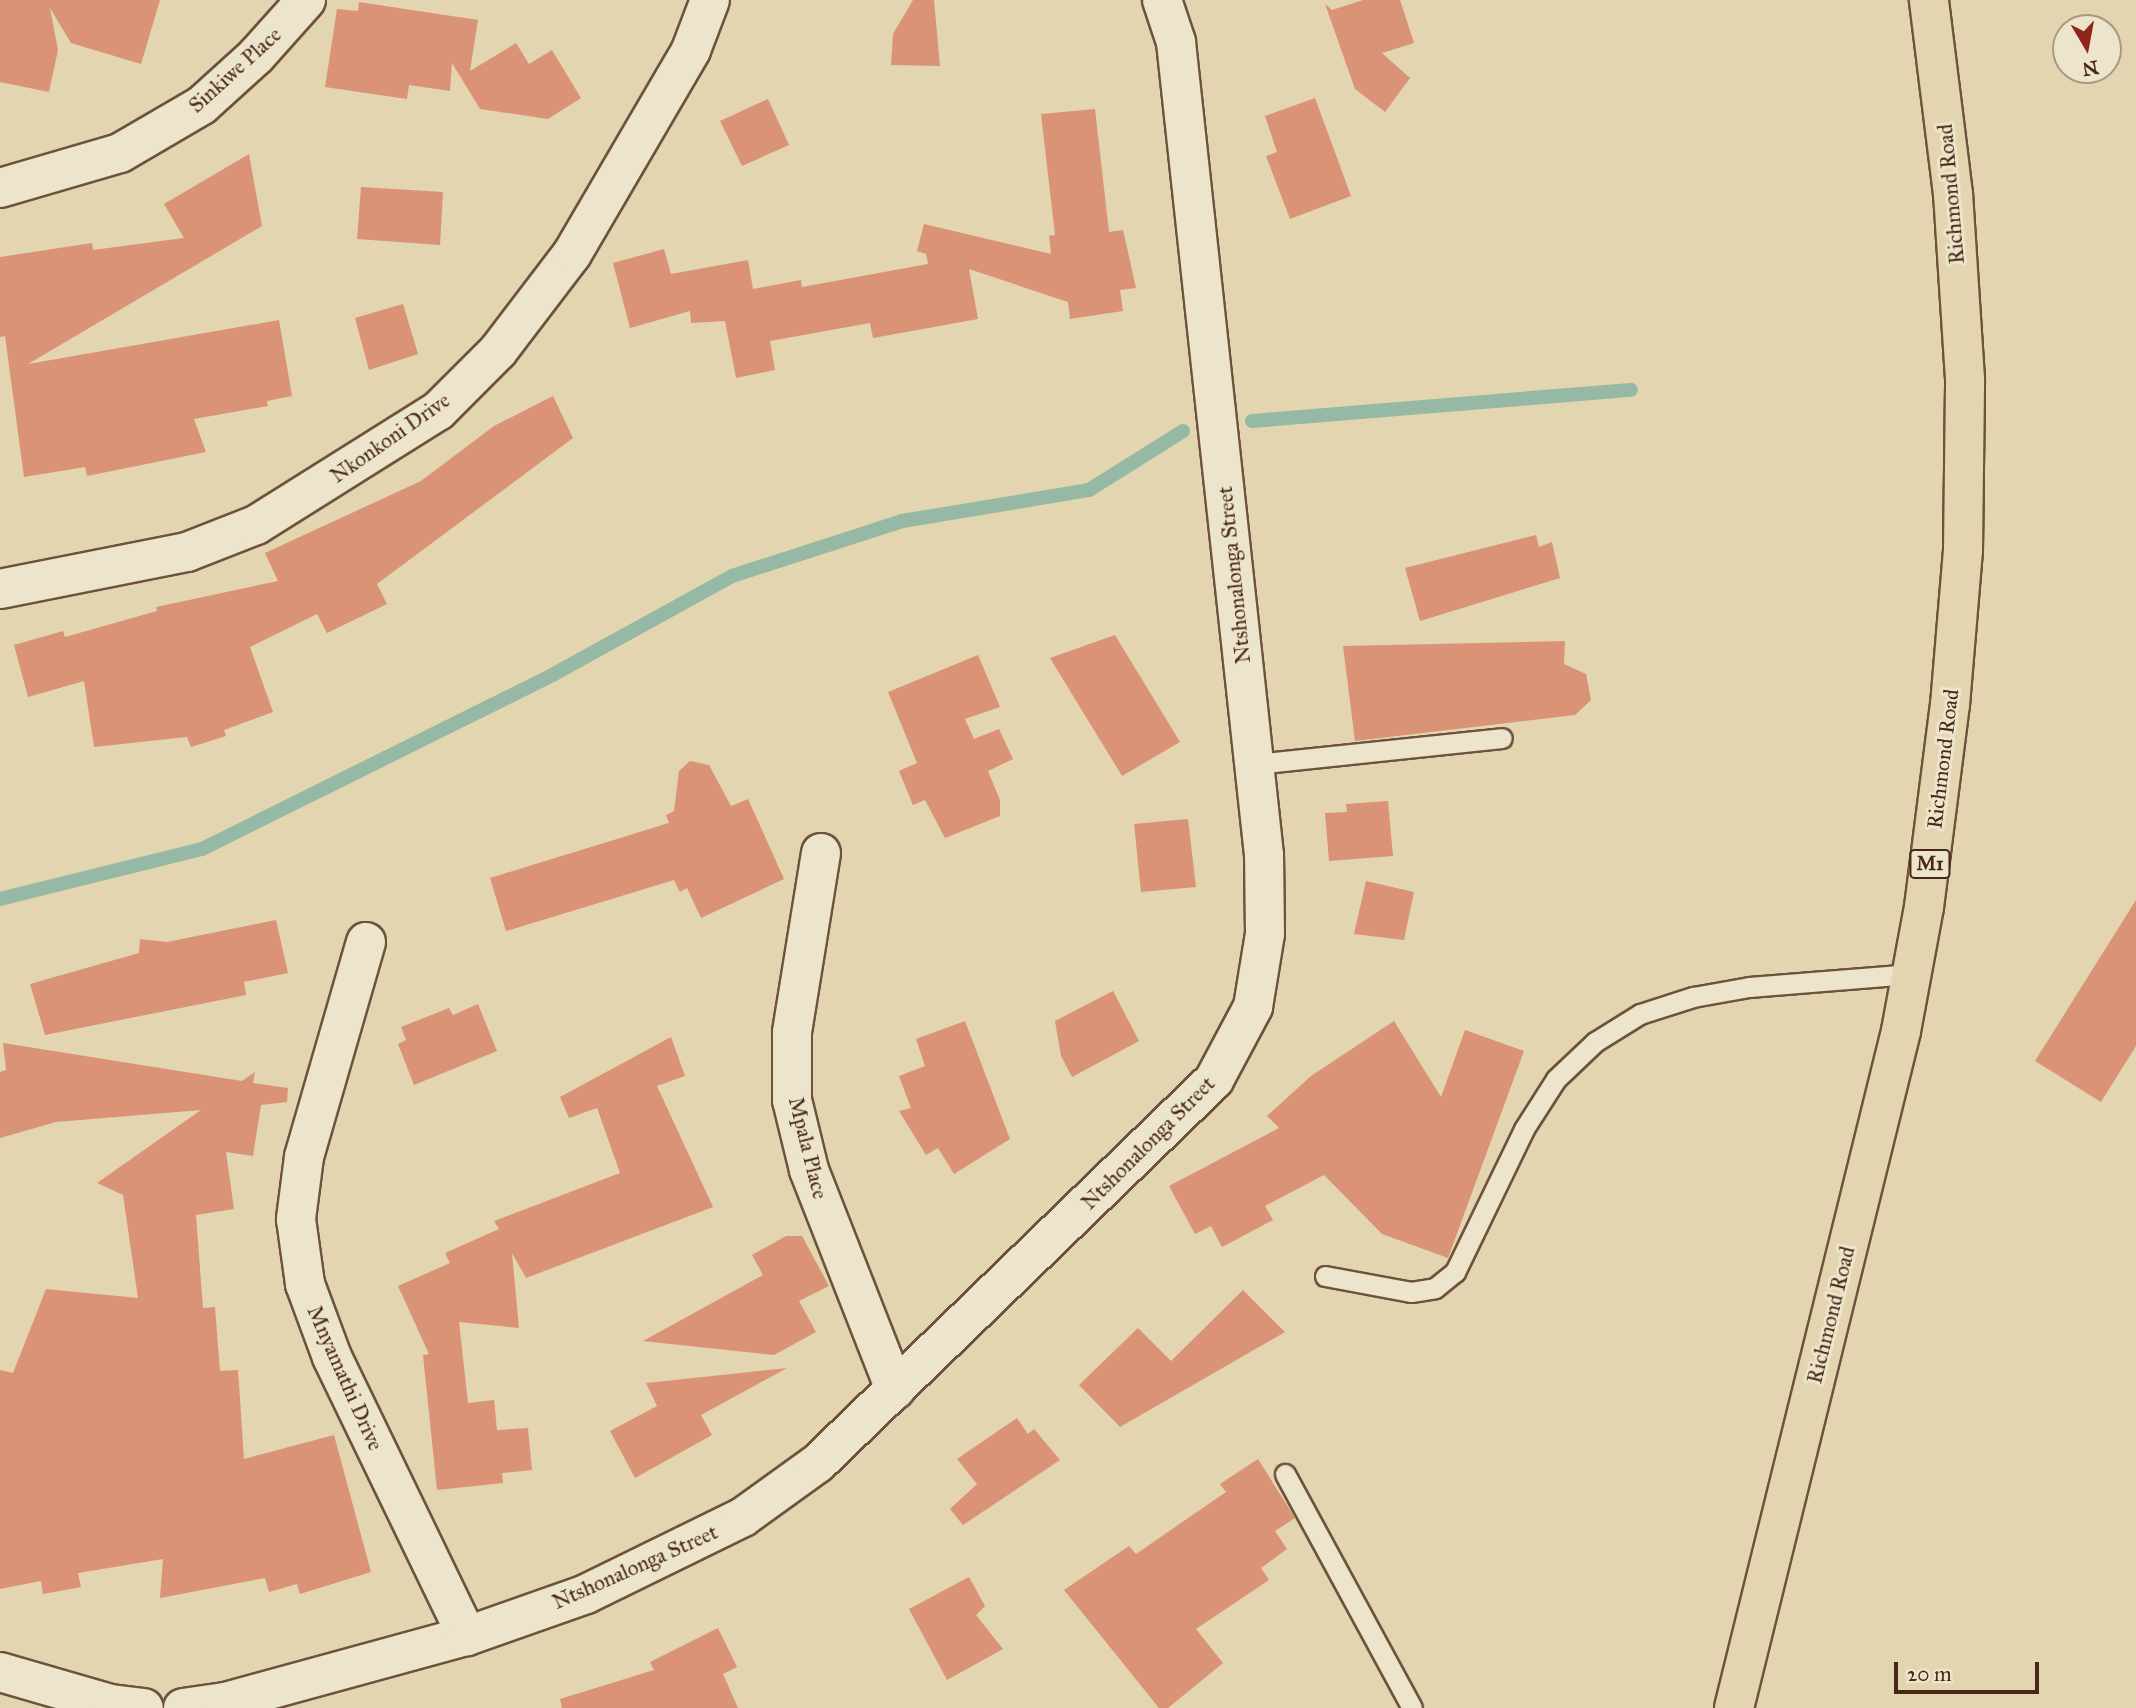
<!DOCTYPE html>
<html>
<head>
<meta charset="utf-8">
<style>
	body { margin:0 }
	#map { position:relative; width:2136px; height:1708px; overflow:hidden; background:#e2d5af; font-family:"IM FELL Great Primer",serif }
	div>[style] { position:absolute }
	.stream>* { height:14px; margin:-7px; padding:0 7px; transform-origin:7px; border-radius:7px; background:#96b9a5 }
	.building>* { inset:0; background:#da9376 }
	.roads { filter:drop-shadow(2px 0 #6e523d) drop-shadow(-2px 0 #6e523d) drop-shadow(0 2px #6e523d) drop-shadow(0 -2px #6e523d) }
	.lane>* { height:19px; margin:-9.5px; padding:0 9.5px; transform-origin:9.5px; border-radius:9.5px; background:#ece4cb }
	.street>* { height:38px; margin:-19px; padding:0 19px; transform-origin:19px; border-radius:19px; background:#ece4cb }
	.highway>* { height:38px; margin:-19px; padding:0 19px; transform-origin:19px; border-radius:19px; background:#e2d5af }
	span { translate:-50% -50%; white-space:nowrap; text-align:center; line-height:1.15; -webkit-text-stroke:6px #ece4cb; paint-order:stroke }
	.shield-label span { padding:2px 5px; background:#ece4cb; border:2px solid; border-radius:5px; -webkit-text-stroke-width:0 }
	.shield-label { font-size:19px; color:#482717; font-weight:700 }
	.street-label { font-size:21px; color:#482717 }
	.north { position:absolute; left:2052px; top:14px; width:70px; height:70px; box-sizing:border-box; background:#ece4cb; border:2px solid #aa9883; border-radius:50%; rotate:170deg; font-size:19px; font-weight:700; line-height:28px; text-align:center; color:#482717 }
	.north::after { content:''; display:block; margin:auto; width:24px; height:32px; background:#8f2418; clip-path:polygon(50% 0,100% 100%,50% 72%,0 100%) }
	.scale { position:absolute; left:1894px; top:1662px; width:145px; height:32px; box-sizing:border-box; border:4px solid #482717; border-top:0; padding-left:9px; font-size:21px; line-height:24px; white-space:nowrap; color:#482717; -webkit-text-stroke:5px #ece4cb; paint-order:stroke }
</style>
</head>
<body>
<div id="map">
	<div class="stream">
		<div style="left:1252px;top:421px;width:380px;rotate:-4.7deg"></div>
		<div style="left:0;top:899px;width:208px;rotate:-13.9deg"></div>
		<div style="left:202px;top:849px;width:393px;rotate:-26.4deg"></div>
		<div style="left:554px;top:674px;width:203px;rotate:-28.8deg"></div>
		<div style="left:732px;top:576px;width:179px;rotate:-17.9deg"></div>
		<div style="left:902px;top:521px;width:190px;rotate:-9.4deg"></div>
		<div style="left:1089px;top:490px;width:111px;rotate:-32.1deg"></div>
	</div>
	<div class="building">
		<div style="clip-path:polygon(0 0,160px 0,141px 64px,71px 43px,50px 8px,58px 50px,49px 92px,0 82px)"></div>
		<div style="clip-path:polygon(913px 0,934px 0,940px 66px,891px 65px,893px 34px)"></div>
		<div style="clip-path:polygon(1363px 0,1400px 0,1414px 43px,1382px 53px,1410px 78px,1385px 112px,1355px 89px,1325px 4px,1332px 10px)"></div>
		<div style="clip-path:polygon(359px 2px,478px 20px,470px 71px,516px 43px,529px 64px,552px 50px,581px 98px,548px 119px,480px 109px,452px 63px,450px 91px,409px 85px,407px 99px,325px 87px,337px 9px,358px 11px)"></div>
		<div style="clip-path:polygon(1315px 98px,1351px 196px,1290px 219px,1266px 156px,1277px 152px,1265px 116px)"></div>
		<div style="clip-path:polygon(768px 99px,789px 145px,742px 166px,720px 121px)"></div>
		<div style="clip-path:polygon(1095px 109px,1109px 232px,1123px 230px,1136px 288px,1120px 290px,1123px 311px,1070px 319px,1068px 302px,969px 269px,978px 319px,873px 338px,870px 323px,770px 341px,775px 370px,736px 378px,725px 321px,691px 323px,690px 311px,630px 328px,613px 263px,664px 249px,671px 274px,748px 260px,753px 289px,801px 280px,802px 287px,928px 264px,926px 254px,917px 251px,924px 224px,1051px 254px,1049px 236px,1055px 235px,1041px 114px)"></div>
		<div style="clip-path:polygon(249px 154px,262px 226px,28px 364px,279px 320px,292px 396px,267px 401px,268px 406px,194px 419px,206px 452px,87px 476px,85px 467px,24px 477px,5px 336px,0 337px,0 257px,92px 243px,93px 250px,184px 238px,164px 204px)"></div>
		<div style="clip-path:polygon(361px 187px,443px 192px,440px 245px,357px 239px)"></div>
		<div style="clip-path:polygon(403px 304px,418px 354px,369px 370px,355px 318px)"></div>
		<div style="clip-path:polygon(553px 396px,573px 438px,377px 584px,387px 604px,327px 633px,317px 614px,250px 647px,273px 712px,224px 730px,226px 736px,191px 747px,187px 737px,94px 747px,84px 681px,28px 697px,14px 645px,63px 631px,65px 637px,157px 611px,156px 607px,278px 581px,265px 553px,421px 481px,494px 426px)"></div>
		<div style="clip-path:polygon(1536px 535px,1539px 547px,1552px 542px,1560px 578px,1420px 621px,1405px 568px)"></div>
		<div style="clip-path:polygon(1115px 635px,1180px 742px,1122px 776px,1050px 658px)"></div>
		<div style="clip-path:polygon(1565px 641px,1564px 664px,1586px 674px,1591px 700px,1575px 715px,1355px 741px,1343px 646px)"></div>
		<div style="clip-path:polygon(978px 655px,1000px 707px,965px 719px,974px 739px,999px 729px,1013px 759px,988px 771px,1000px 800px,1000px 816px,945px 838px,925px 800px,913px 805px,899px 771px,917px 763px,888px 692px)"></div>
		<div style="clip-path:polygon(690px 761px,709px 765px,731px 806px,748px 799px,784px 879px,701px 918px,687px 888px,680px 892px,674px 880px,506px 931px,490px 878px,669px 823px,666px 815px,674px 811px,679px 771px)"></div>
		<div style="clip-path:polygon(1388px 801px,1393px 856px,1329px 861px,1325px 813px,1347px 812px,1346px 804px)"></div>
		<div style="clip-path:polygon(1188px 819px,1196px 887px,1141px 892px,1134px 824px)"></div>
		<div style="clip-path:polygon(1366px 881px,1414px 892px,1404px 940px,1354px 934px)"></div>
		<div style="clip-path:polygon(2136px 900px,2136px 1046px,2101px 1102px,2035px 1061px)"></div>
		<div style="clip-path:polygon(276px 920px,288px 973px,244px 982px,246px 995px,45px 1035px,30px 984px,139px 953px,140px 939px,167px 942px)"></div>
		<div style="clip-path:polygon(1113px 991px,1139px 1041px,1072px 1077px,1061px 1056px,1055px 1021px)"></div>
		<div style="clip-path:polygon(478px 1004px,497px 1051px,414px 1085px,398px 1044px,406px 1040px,401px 1027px,449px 1008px,453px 1015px)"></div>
		<div style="clip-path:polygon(965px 1021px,1010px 1139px,954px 1174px,938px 1148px,926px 1155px,899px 1111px,911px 1108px,899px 1076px,925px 1066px,916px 1039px)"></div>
		<div style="clip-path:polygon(1394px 1021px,1441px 1097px,1465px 1030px,1524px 1051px,1448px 1258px,1382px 1234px,1324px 1175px,1265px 1206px,1273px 1220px,1222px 1247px,1211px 1226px,1195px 1234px,1169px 1186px,1279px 1128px,1267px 1116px,1311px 1076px)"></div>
		<div style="clip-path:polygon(671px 1037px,685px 1076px,657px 1086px,713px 1207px,526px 1278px,512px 1253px,519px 1328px,459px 1322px,468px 1403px,494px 1400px,497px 1430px,528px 1428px,532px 1470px,502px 1473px,503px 1483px,437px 1490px,423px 1355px,429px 1354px,398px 1286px,450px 1263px,445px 1253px,499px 1229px,494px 1221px,620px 1173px,597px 1108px,569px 1118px,560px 1097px)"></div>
		<div style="clip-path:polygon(3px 1043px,242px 1081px,255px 1072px,253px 1083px,288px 1088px,287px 1102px,261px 1105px,253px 1156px,226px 1152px,234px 1209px,196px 1215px,203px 1308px,215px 1307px,220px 1371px,238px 1370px,244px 1459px,334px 1435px,371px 1572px,300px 1594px,297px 1584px,269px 1592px,265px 1578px,160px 1598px,163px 1559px,78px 1573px,81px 1587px,43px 1594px,41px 1581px,0 1589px,0 1370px,13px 1373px,46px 1289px,138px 1298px,123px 1195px,97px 1183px,201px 1110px,56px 1122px,0 1138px,0 1072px,6px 1070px)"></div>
		<div style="clip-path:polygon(786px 1236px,802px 1236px,829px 1286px,799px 1301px,816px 1332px,774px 1355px,643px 1341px,763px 1275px,752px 1255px)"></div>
		<div style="clip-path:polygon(1243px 1290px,1285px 1332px,1120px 1427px,1079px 1385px,1138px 1328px,1171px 1361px)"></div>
		<div style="clip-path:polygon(787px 1368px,701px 1415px,712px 1435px,635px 1478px,610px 1431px,657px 1406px,646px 1383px)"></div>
		<div style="clip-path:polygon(1017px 1418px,1028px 1434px,1034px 1429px,1060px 1460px,963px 1525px,950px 1509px,977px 1484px,957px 1459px)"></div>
		<div style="clip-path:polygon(1258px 1459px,1295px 1518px,1275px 1531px,1287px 1549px,1261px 1568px,1269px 1580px,1196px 1629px,1223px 1663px,1168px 1708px,1159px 1708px,1064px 1590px,1129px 1546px,1136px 1554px,1226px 1492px,1220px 1484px)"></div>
		<div style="clip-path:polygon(969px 1577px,985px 1606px,976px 1615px,1003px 1649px,947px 1680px,909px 1609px)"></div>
		<div style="clip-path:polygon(718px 1628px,737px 1667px,723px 1674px,738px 1708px,562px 1708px,560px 1699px,654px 1670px,650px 1662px)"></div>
	</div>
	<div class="roads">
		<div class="lane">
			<div style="left:1255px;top:764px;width:248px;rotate:-6deg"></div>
			<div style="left:1325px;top:1276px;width:87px;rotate:10.5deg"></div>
			<div style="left:1411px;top:1292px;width:24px;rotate:-9deg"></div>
			<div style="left:1435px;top:1288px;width:26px;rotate:-39deg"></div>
			<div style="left:1455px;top:1272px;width:159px;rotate:-64.2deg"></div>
			<div style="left:1524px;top:1129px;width:59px;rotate:-57.4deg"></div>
			<div style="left:1556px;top:1079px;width:54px;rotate:-43.5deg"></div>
			<div style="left:1595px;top:1042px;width:53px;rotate:-31.9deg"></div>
			<div style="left:1640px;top:1014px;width:56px;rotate:-17.8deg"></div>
			<div style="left:1693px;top:997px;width:57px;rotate:-10.1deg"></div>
			<div style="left:1749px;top:987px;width:164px;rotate:-4.6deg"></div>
			<div style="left:1285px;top:1474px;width:266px;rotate:61.5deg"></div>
		</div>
		<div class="street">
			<div style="left:0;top:188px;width:125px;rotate:-16.3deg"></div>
			<div style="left:120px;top:153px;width:95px;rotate:-30.3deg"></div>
			<div style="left:202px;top:105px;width:73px;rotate:-42.2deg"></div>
			<div style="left:256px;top:56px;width:75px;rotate:-48.2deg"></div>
			<div style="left:0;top:589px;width:191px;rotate:-11.2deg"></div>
			<div style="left:187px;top:552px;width:74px;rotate:-21.4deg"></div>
			<div style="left:256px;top:525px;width:215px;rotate:-32.1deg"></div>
			<div style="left:438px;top:411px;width:85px;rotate:-45deg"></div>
			<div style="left:498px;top:351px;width:122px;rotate:-52.7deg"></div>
			<div style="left:572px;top:254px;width:236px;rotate:-59.7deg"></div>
			<div style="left:691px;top:50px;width:53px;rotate:-69.2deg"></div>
			<div style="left:821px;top:853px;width:182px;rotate:99.2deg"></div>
			<div style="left:792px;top:1033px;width:67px;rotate:90deg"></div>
			<div style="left:792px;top:1100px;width:72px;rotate:76.3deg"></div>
			<div style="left:809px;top:1170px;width:236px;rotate:68.6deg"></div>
			<div style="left:366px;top:942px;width:224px;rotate:106.1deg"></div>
			<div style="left:304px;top:1157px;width:63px;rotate:97.4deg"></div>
			<div style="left:296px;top:1219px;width:66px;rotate:82.1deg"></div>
			<div style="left:305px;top:1284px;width:78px;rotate:69.7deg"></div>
			<div style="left:332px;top:1357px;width:310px;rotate:64.2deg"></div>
			<div style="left:0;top:1672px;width:116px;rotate:16.1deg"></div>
			<div style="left:111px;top:1704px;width:33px;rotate:7deg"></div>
			<div style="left:183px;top:1708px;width:42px;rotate:-8.1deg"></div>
			<div style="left:225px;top:1702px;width:251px;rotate:-15.3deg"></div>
			<div style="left:467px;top:1636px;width:126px;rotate:-19.4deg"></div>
			<div style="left:586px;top:1594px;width:175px;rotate:-26.1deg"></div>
			<div style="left:743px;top:1517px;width:92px;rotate:-35.8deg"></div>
			<div style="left:818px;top:1463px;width:551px;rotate:-44.04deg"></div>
			<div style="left:1214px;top:1080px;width:83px;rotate:-61.9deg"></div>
			<div style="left:1253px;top:1007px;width:74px;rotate:-80.7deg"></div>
			<div style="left:1265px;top:934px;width:79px;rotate:-90.7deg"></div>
			<div style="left:1264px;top:855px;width:818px;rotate:-96.18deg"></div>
			<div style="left:1176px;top:42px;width:44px;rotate:-108.4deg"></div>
		</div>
		<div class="highway">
			<div style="left:1734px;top:1708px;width:697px;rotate:-76.14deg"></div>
			<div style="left:1901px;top:1031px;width:126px;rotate:-79.5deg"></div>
			<div style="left:1924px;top:907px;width:204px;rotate:-82.7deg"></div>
			<div style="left:1950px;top:705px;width:156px;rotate:-85.2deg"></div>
			<div style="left:1963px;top:550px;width:171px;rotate:-89.3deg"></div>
			<div style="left:1965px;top:379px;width:185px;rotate:-93.7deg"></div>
			<div style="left:1953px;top:194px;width:195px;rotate:-97.1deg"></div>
		</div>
	</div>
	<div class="shield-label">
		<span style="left:1930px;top:864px">M1</span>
	</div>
	<div class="street-label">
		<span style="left:235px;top:70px;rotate:-42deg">Sinkiwe Place</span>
		<span style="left:1951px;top:194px;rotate:-95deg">Richmond Road</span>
		<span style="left:390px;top:438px;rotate:-35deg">Nkonkoni Drive</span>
		<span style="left:1234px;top:575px;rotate:-96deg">Ntshonalonga Street</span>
		<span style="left:1943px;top:759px;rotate:-83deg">Richmond Road</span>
		<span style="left:1148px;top:1143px;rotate:-45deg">Ntshonalonga Street</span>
		<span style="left:808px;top:1148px;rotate:76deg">Mpala Place</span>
		<span style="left:1831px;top:1315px;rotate:-76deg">Richmond Road</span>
		<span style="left:345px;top:1378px;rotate:66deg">Mnyamathi Drive</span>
		<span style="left:635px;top:1567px;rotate:-24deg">Ntshonalonga Street</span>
	</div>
	<div class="north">N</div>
	<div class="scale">20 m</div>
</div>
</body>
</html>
